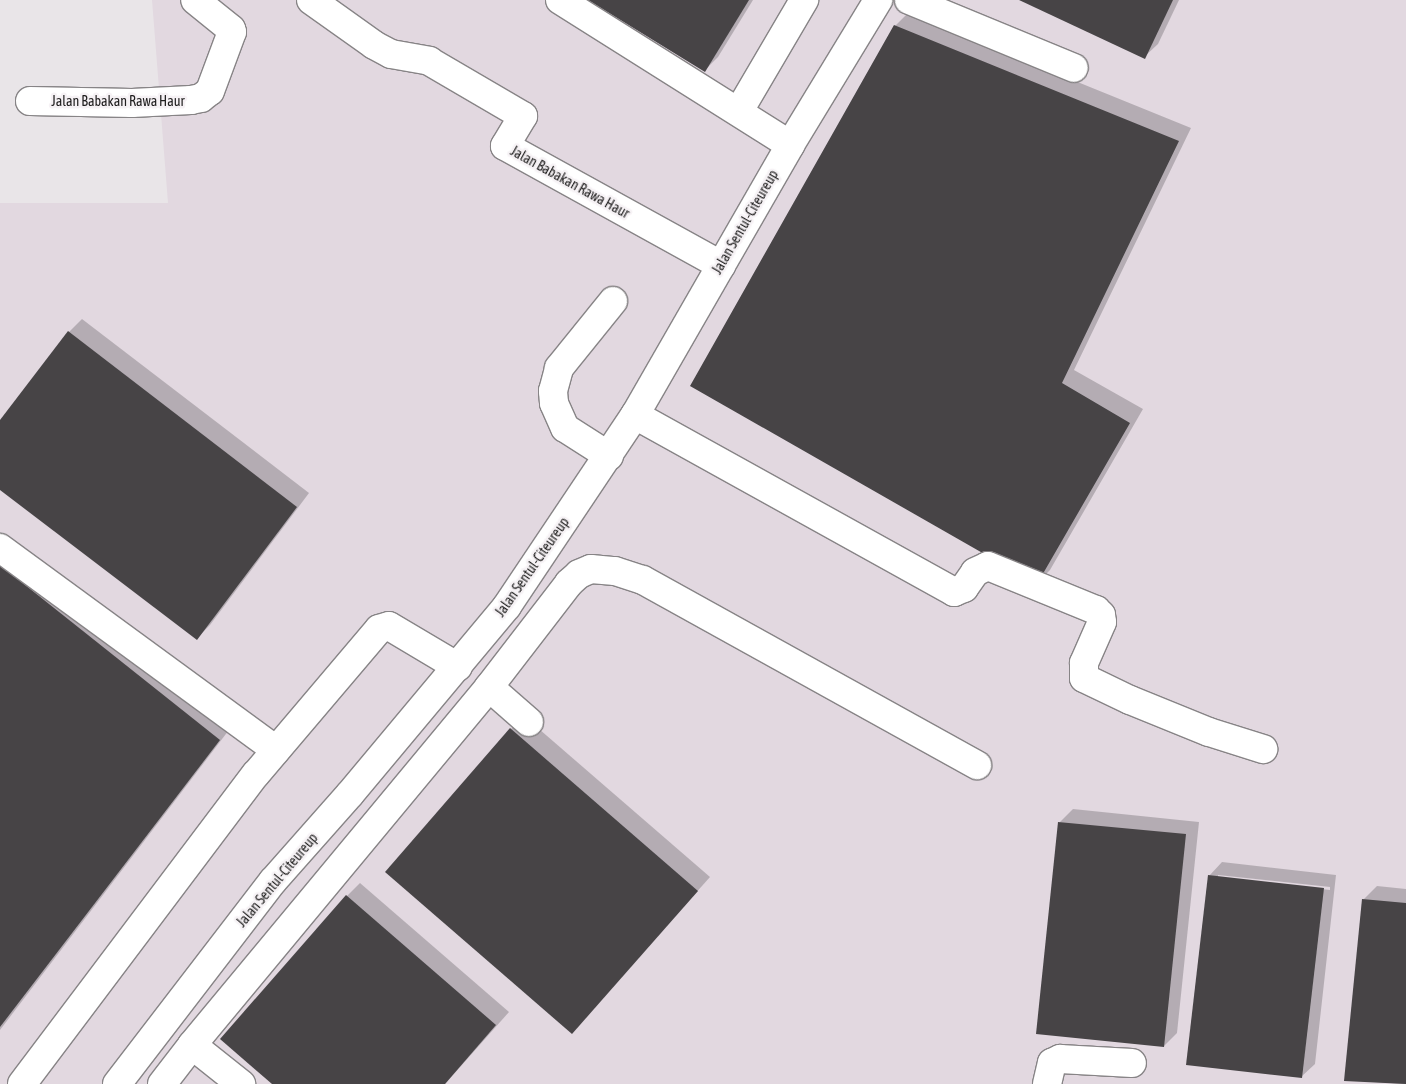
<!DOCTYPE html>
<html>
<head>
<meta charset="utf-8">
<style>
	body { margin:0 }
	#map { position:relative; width:1406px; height:1084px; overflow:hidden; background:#e9e5e8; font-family:"Asap Condensed",sans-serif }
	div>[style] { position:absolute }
	.built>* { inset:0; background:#e2d8e0 }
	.shadow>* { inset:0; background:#0003 }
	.building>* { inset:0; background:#474446 }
	.roads { filter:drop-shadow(1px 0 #878486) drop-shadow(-1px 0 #878486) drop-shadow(0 1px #878486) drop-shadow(0 -1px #878486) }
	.minor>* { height:28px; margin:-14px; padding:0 14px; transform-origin:14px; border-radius:14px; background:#fff }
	span { translate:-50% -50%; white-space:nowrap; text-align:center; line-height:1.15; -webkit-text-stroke:5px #f6f2f5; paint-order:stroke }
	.street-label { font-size:14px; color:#212020 }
</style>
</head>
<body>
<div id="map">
	<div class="built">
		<div style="clip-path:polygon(152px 0,1406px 0,1406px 1084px,0 1084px,0 203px,168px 203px)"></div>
	</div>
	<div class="shadow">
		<div style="clip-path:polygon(590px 0,753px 0,718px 57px,705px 70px)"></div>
		<div style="clip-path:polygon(1022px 0,1179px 0,1158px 44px,1144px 57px)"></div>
		<div style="clip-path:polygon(908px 13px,1191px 128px,1074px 370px,1143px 409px,1050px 570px,1037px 583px,895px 26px)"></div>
		<div style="clip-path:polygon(82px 319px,309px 493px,210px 625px,197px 638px,0 489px,0 422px,69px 332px)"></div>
		<div style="clip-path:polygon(0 541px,232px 726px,0 1030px)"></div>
		<div style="clip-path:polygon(524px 716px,710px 877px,572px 1032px,511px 729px)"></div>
		<div style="clip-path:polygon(1073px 809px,1199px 822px,1177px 1033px,1164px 1046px,1037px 1033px,1060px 822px)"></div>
		<div style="clip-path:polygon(evenodd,1222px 862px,1336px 875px,1315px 1064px,1301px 1077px,1209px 876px,1222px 862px,1218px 875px,1330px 887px,1330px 890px,1218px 877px,1218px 875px)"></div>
		<div style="clip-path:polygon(360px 883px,509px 1012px,445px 1084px,274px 1084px,347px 896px)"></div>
		<div style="clip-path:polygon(1377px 886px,1406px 889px,1406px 1084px,1345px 1080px,1364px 899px)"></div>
	</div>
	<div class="building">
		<div style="clip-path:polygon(588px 0,749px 0,705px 72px)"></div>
		<div style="clip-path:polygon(1019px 0,1173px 0,1145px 59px)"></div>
		<div style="clip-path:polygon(894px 25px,1179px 141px,1062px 383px,1130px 423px,1037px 584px,690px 386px)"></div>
		<div style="clip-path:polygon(68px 331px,297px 507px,197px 640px,0 490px,0 420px)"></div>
		<div style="clip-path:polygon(0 565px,220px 740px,0 1027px)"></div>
		<div style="clip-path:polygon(510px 728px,698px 891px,572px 1034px,385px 872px)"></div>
		<div style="clip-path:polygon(1058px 822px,1186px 834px,1164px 1047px,1036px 1034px)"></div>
		<div style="clip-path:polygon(1208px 875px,1324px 888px,1302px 1078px,1186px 1065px)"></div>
		<div style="clip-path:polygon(346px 895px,496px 1025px,445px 1084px,272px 1084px,220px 1039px)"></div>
		<div style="clip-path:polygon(1362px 899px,1406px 903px,1406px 1084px,1344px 1081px)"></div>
	</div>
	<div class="roads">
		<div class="minor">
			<div style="left:311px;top:0;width:77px;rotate:35.5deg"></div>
			<div style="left:374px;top:45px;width:19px;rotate:28deg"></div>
			<div style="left:391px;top:54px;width:39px;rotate:10deg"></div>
			<div style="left:429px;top:61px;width:109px;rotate:30.3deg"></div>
			<div style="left:523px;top:116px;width:35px;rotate:121deg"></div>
			<div style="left:505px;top:146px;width:247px;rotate:28.9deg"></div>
			<div style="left:560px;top:0;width:272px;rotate:32.2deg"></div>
			<div style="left:909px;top:0;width:178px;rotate:22.4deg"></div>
			<div style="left:30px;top:101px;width:102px;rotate:1.1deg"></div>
			<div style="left:132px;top:103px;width:59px;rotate:-2.9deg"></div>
			<div style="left:191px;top:100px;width:10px;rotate:-11deg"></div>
			<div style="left:201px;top:98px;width:11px;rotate:-38deg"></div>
			<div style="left:210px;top:91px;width:63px;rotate:-69.6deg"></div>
			<div style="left:232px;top:32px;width:3px;rotate:-108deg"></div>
			<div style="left:231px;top:29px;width:46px;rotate:-141.1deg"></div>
			<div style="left:739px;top:111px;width:129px;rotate:-59.6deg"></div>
			<div style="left:635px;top:415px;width:365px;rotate:29deg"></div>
			<div style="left:954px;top:592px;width:11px;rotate:-22deg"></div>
			<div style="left:964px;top:588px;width:19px;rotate:-55deg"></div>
			<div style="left:975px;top:572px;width:14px;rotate:-25deg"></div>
			<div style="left:988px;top:566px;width:117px;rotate:22.2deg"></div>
			<div style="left:1096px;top:610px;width:7px;rotate:45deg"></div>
			<div style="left:1101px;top:615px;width:7px;rotate:82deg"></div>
			<div style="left:1102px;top:622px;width:45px;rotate:113.7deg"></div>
			<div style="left:1084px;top:663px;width:15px;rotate:90deg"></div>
			<div style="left:1084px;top:678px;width:51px;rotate:25.6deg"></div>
			<div style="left:1130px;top:700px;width:85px;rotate:22.1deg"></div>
			<div style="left:1209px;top:732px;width:57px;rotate:17.5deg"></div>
			<div style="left:609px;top:456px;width:52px;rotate:-147.5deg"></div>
			<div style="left:565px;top:428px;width:27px;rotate:-114deg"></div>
			<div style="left:554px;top:403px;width:12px;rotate:-95deg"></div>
			<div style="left:553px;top:391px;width:24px;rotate:-75deg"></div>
			<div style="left:559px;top:368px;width:86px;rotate:-51.1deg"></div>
			<div style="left:0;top:548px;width:342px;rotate:36.2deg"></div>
			<div style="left:489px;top:687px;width:53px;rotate:41.2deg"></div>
			<div style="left:192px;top:1045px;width:465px;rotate:-50.3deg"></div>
			<div style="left:489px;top:687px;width:131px;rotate:-52.4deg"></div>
			<div style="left:569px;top:583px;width:13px;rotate:-42deg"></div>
			<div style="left:579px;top:574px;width:13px;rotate:-23deg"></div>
			<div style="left:591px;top:569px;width:24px;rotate:5deg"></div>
			<div style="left:615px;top:571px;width:29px;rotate:18deg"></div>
			<div style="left:643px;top:580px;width:382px;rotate:29deg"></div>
			<div style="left:22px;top:1084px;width:388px;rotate:-53deg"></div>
			<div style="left:256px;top:774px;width:190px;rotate:-49.7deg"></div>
			<div style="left:379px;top:629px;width:10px;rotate:-17deg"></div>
			<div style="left:389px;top:626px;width:80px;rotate:30.7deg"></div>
			<div style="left:117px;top:1084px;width:256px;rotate:-52.5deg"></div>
			<div style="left:273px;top:881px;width:116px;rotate:-48.5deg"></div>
			<div style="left:350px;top:794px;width:245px;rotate:-50.1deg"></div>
			<div style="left:507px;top:606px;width:230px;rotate:-56.2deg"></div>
			<div style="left:635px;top:415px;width:311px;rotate:-60.1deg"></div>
			<div style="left:790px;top:145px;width:170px;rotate:-58.7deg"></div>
			<div style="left:162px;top:1084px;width:49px;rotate:-52.4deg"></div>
			<div style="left:192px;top:1045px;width:63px;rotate:38.5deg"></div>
			<div style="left:1047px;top:1084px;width:22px;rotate:-77deg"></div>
			<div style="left:1052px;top:1063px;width:9px;rotate:-27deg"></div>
			<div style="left:1060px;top:1059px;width:72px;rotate:3.2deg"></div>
		</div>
	</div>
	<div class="street-label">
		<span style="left:118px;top:101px">Jalan Babakan Rawa Haur</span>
		<span style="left:570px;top:182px;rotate:29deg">Jalan Babakan Rawa Haur</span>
		<span style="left:745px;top:222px;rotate:-60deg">Jalan Sentul-Citeureup</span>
		<span style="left:532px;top:567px;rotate:-55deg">Jalan Sentul-Citeureup</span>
		<span style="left:277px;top:880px;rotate:-50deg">Jalan Sentul-Citeureup</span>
	</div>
</div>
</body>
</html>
